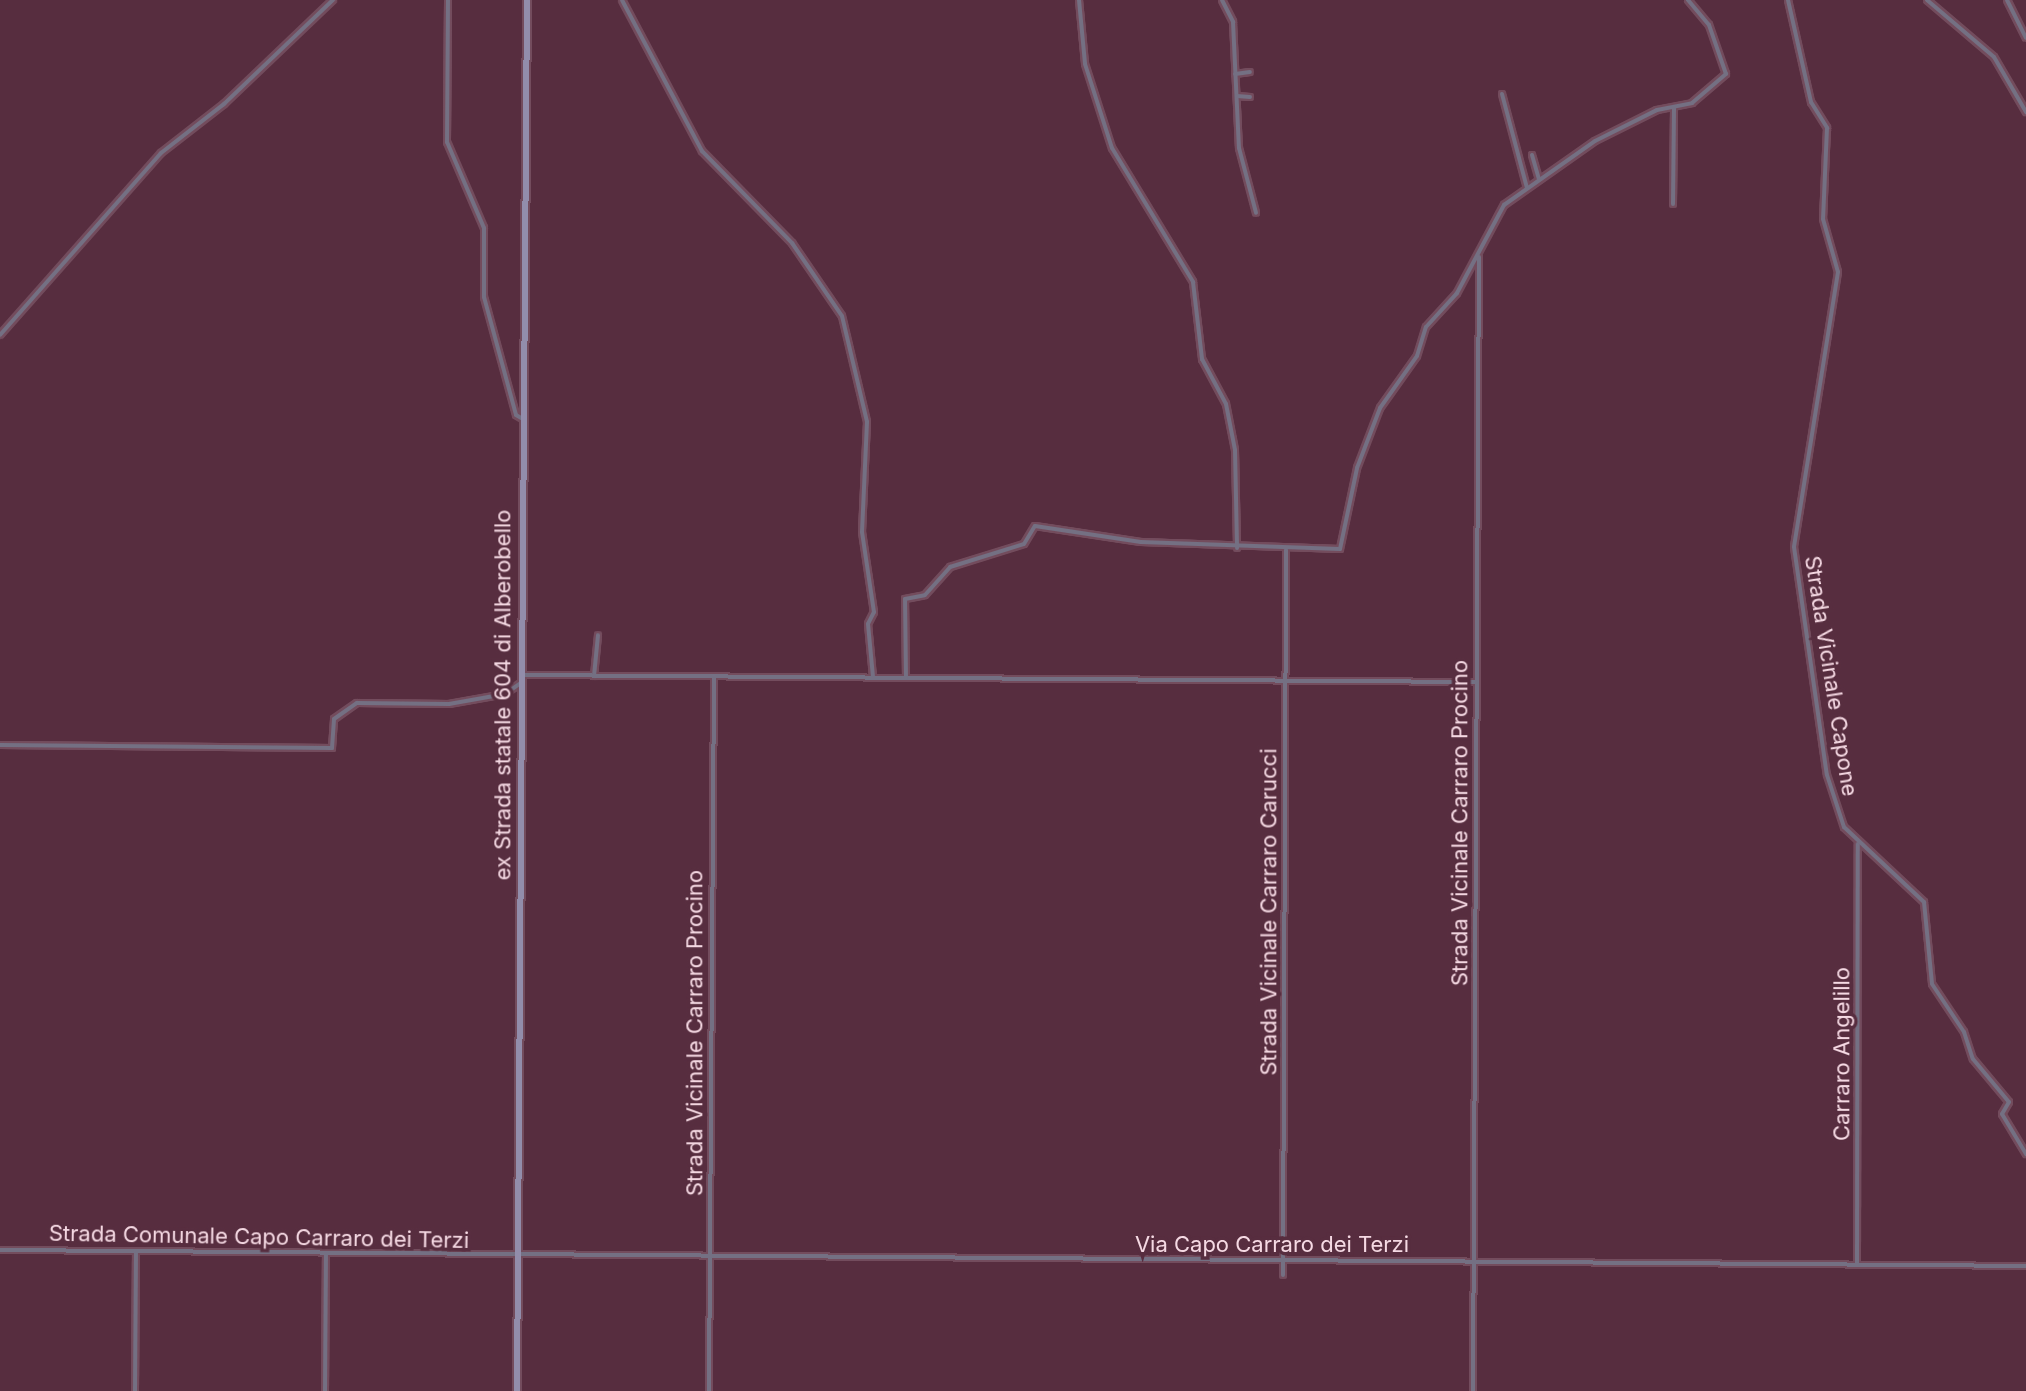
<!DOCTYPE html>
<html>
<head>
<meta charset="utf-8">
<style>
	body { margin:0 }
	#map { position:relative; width:2026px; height:1391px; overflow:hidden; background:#572d3f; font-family:Inter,sans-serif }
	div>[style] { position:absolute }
	.roads { filter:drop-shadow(2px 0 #734c5d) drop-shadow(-2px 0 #734c5d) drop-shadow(0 2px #734c5d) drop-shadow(0 -2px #734c5d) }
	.minor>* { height:4px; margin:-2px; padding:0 2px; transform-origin:2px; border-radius:2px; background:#747083 }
	.secondary>* { height:6px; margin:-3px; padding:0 3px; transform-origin:3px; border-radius:3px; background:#928dab }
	span { translate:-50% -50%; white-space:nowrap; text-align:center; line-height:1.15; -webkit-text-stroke:7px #572d3f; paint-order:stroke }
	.street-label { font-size:22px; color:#f5d9e3 }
</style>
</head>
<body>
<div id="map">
	<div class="roads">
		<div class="minor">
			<div style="left:448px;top:0;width:142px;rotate:90.4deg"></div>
			<div style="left:447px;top:142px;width:94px;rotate:66.7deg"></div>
			<div style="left:484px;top:228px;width:69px;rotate:90deg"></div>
			<div style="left:484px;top:297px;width:122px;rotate:74.8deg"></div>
			<div style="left:516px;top:415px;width:8px;rotate:30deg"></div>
			<div style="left:622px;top:0;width:171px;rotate:62.1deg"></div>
			<div style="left:702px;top:151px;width:129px;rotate:45.6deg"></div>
			<div style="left:792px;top:243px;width:88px;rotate:55.6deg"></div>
			<div style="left:842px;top:316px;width:109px;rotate:76.7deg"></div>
			<div style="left:867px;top:422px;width:110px;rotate:92.6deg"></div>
			<div style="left:862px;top:532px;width:81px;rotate:81.5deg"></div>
			<div style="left:874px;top:612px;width:13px;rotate:117deg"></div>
			<div style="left:868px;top:624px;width:53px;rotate:84.6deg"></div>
			<div style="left:1079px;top:0;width:64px;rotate:84.6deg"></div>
			<div style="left:1085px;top:64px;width:88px;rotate:72.2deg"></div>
			<div style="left:1112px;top:148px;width:157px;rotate:58.8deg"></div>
			<div style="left:1193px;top:282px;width:78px;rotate:83.3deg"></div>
			<div style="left:1202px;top:359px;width:51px;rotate:61.9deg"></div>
			<div style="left:1226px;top:404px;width:47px;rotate:78.9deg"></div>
			<div style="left:1235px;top:450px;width:98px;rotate:88.8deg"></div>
			<div style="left:1222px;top:0;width:25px;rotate:63deg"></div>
			<div style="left:1233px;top:22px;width:126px;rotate:87.3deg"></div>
			<div style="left:1239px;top:148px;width:67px;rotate:75.3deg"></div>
			<div style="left:1788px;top:0;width:105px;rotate:77.3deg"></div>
			<div style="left:1811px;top:102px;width:31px;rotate:58deg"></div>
			<div style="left:1827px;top:128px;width:91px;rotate:92.5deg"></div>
			<div style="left:1823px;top:219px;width:55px;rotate:74.2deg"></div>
			<div style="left:1838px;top:272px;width:278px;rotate:99.1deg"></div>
			<div style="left:1794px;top:547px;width:230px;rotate:81.8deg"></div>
			<div style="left:1827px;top:775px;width:55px;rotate:71.9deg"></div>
			<div style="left:1844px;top:827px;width:110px;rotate:43.2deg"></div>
			<div style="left:1924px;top:902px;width:82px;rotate:84.4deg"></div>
			<div style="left:1932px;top:984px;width:58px;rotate:56.3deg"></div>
			<div style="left:1964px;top:1032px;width:28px;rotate:72deg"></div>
			<div style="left:1973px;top:1059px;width:56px;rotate:50.1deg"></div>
			<div style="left:2009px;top:1102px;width:14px;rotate:120deg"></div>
			<div style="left:2002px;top:1114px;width:47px;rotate:59deg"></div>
			<div style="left:1927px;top:0;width:88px;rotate:40.4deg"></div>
			<div style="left:1994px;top:57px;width:64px;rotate:59.8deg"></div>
			<div style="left:2007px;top:0;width:42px;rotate:63.4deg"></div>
			<div style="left:1235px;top:74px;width:15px;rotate:-8deg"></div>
			<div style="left:1502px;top:94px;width:97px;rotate:75.1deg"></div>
			<div style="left:1237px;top:96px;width:13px;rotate:4deg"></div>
			<div style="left:1532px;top:155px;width:25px;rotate:74deg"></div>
			<div style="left:1673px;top:204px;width:97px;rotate:-89.4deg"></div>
			<div style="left:0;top:335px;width:243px;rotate:-48.5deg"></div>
			<div style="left:161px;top:153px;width:80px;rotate:-37.9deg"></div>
			<div style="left:224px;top:104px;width:151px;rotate:-43.7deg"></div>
			<div style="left:523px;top:675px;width:954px;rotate:0.42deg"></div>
			<div style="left:594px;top:676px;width:41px;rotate:-84.4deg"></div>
			<div style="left:906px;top:678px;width:79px;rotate:-90.7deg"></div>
			<div style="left:905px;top:599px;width:20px;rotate:-11deg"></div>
			<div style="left:925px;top:595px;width:38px;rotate:-48deg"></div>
			<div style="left:950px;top:567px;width:77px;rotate:-17.3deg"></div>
			<div style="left:1024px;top:544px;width:21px;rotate:-59deg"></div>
			<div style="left:1035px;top:526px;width:107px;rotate:8.6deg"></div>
			<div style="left:1141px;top:542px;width:199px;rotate:2deg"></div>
			<div style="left:1340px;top:549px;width:83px;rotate:-78.1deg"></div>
			<div style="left:1357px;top:468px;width:64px;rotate:-69deg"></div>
			<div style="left:1380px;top:408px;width:64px;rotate:-54.6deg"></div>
			<div style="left:1417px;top:356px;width:30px;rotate:-73deg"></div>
			<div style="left:1426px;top:327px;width:46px;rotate:-47.6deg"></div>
			<div style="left:1457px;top:293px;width:100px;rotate:-61.9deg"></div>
			<div style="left:1504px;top:205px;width:111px;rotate:-35.1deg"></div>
			<div style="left:1595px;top:141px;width:69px;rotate:-26.6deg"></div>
			<div style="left:1657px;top:110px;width:36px;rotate:-11deg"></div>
			<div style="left:1692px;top:103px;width:45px;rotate:-40.5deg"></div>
			<div style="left:1726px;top:74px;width:52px;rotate:-109.1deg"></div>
			<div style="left:1709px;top:25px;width:33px;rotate:-130deg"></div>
			<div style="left:0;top:745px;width:332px;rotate:0.5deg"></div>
			<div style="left:332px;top:748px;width:29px;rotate:-86deg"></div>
			<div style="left:334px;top:719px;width:28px;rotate:-35deg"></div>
			<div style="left:357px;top:703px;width:92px;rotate:0.6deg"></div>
			<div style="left:449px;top:704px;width:57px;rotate:-10.1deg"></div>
			<div style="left:505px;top:694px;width:19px;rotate:-35deg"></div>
			<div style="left:0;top:1250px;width:2026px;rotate:0.45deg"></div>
			<div style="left:1857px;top:1265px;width:421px;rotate:-89.9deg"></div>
			<div style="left:1283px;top:1275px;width:725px;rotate:-89.76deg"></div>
			<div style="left:135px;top:1391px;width:139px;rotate:-89.6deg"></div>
			<div style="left:325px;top:1391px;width:137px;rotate:-89.6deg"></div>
			<div style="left:709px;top:1391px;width:715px;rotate:-89.6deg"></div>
			<div style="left:1473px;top:1391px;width:1134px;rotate:-89.7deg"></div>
		</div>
		<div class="secondary">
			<div style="left:517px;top:1391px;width:1391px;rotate:-89.59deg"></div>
		</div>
	</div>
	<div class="street-label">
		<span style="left:1831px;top:676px;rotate:81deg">Strada Vicinale Capone</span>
		<span style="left:503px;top:695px;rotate:-90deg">ex Strada statale 604 di Alberobello</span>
		<span style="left:1460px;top:823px;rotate:-90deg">Strada Vicinale Carraro Procino</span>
		<span style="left:1269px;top:912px;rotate:-90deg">Strada Vicinale Carraro Carucci</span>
		<span style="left:695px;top:1033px;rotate:-90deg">Strada Vicinale Carraro Procino</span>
		<span style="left:1842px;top:1054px;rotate:-90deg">Carraro Angelillo</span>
		<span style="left:259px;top:1237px;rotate:1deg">Strada Comunale Capo Carraro dei Terzi</span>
		<span style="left:1272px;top:1245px">Via Capo Carraro dei Terzi</span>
	</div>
</div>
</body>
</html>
